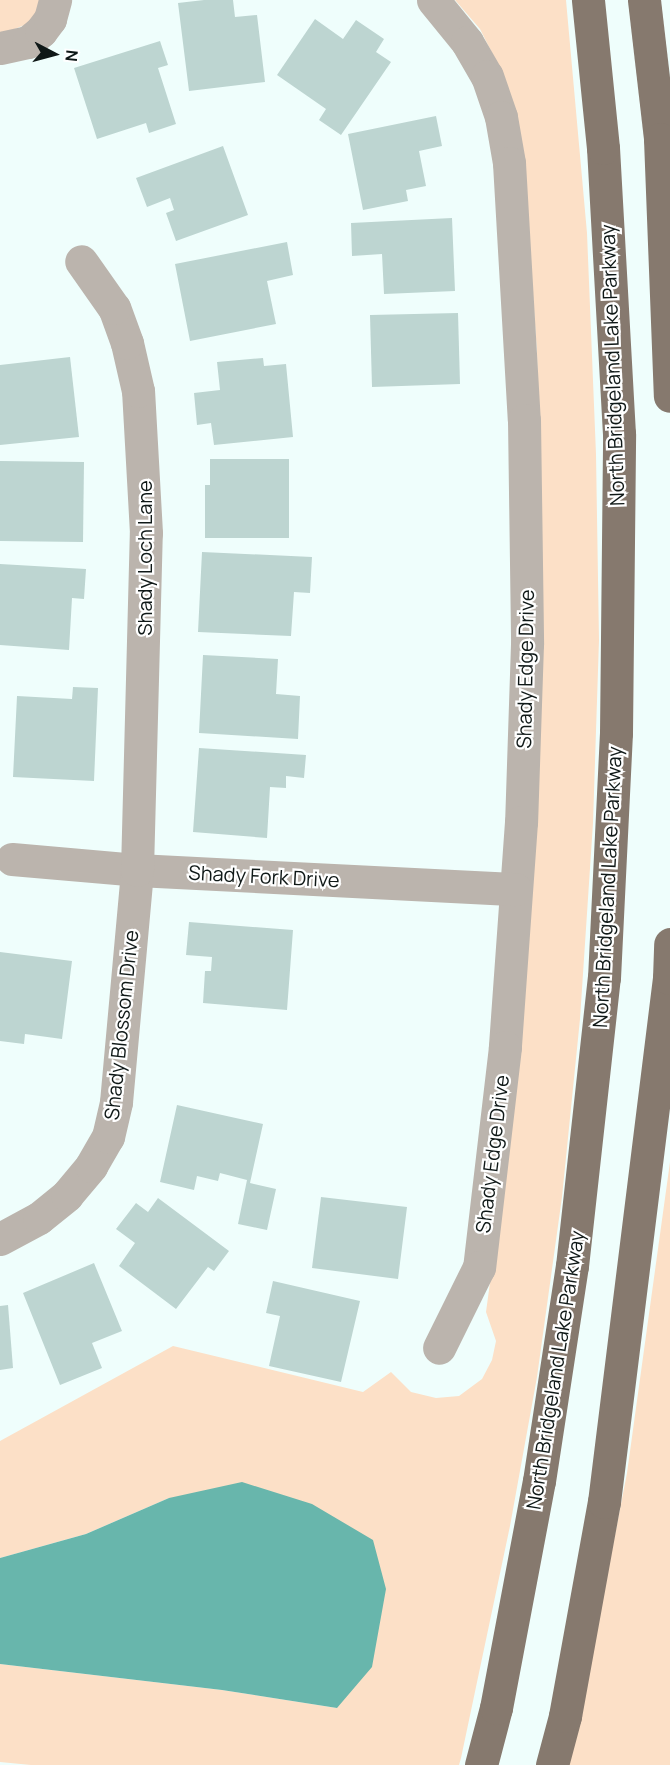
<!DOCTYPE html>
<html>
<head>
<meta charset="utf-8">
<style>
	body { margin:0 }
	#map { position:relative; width:670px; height:1765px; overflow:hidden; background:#effefc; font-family:Manrope,sans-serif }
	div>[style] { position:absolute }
	.green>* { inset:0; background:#fce0c7 }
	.water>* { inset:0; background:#68b6ac }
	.building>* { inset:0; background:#bdd5d1 }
	.minor>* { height:33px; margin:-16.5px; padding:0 16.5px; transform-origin:16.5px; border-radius:16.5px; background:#bbb4ad }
	.major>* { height:33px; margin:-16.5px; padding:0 16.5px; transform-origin:16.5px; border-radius:16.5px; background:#86796e }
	span { translate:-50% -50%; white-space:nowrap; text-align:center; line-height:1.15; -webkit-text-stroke:4.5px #fff; paint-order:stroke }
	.street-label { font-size:20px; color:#0f1817 }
	.north { position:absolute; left:24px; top:24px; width:60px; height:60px; -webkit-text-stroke:4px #fff; paint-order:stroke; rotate:96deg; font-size:16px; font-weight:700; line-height:24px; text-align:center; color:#0f1817 }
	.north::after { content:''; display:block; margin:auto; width:21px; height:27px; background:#0f1817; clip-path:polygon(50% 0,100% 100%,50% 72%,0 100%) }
</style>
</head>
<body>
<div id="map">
	<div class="green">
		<div style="clip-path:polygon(0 0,42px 0,32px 22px,0 35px)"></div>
		<div style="clip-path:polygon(455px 0,566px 0,587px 233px,596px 454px,599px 640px,593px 823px,580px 1019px,562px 1197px,537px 1377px,510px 1526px,461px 1758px,459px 1765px,31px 1765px,0 1762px,0 1664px,222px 1690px,337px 1708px,169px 1498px,86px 1534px,0 1558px,0 1441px,173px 1346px,363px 1392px,391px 1372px,411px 1392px,436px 1398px,459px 1396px,482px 1379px,492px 1360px,496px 1341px,486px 1312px,503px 1187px,542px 571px,537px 352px,522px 143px,506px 81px,480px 29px)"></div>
		<div style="clip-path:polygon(670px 1162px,670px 1765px,566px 1765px,590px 1663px,627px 1473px)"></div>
	</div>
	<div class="water">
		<div style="clip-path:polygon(242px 1482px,312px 1504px,373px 1540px,386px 1589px,372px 1667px,337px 1708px,222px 1690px,0 1664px,0 1558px,86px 1534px,169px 1498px)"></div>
	</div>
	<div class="building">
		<div style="clip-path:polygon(204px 0,233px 0,235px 17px,257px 15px,265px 82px,189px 91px,178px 3px)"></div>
		<div style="clip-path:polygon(315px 19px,343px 39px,356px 20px,384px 39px,376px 52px,391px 62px,341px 135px,319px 120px,326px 109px,277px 75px)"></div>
		<div style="clip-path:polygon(160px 41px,168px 65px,158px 68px,176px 124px,149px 133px,146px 123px,97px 139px,74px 68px)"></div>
		<div style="clip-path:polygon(436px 116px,442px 146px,419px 151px,426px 186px,406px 190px,408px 201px,363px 210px,348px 134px)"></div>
		<div style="clip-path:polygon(223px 146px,248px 215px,176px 241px,166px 213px,174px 210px,170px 198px,147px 207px,136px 178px)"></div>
		<div style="clip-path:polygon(452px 218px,455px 291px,384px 294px,382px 254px,352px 256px,351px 223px)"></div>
		<div style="clip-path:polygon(287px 242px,293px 275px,267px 281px,276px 324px,190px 341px,175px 264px)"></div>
		<div style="clip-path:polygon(458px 313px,460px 384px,372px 387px,370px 315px)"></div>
		<div style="clip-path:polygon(70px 357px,79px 437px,0 445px,0 365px)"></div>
		<div style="clip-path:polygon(263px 358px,264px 366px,286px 364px,293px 437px,214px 445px,211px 423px,197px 425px,194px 393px,220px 390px,217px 362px)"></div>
		<div style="clip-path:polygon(210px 459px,289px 459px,289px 538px,205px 538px,205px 485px,210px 485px)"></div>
		<div style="clip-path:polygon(0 461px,84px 462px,83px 542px,0 541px)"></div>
		<div style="clip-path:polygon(202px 552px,312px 557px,310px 593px,294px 592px,291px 636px,198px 632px)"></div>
		<div style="clip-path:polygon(0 564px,86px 569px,84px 599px,72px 598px,69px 650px,0 645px)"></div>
		<div style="clip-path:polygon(203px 655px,278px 659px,276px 694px,300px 696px,298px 739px,199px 733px)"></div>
		<div style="clip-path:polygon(73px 687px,98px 688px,94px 781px,13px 777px,17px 696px,72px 699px)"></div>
		<div style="clip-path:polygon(199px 748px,306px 755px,304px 778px,286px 776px,286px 788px,270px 787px,267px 838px,193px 832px)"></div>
		<div style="clip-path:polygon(189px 922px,293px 930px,287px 1010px,203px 1003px,205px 971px,211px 971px,212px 957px,186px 955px)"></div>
		<div style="clip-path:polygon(0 952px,72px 961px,62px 1039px,25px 1034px,24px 1044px,0 1041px)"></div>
		<div style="clip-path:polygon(177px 1105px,263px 1124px,250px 1183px,276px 1189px,267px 1230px,238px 1224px,247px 1180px,220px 1173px,218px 1181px,197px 1176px,194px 1190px,160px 1182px)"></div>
		<div style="clip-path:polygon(321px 1197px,407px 1207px,398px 1279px,312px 1268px)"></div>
		<div style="clip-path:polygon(158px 1198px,229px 1251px,214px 1271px,208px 1267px,176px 1309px,119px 1266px,135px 1243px,116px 1229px,136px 1203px,148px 1212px)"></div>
		<div style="clip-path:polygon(94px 1263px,122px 1331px,92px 1343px,102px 1368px,60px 1385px,23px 1293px)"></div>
		<div style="clip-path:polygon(273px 1281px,360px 1301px,341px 1382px,269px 1366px,280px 1316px,266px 1313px)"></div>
		<div style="clip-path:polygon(8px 1305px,13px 1368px,0 1370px,0 1306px)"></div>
	</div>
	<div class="minor">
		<div style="left:433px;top:0;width:54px;rotate:51deg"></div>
		<div style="left:467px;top:42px;width:39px;rotate:60deg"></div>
		<div style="left:487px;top:76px;width:43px;rotate:71.1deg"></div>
		<div style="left:501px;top:117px;width:47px;rotate:80.1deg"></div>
		<div style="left:509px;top:163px;width:257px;rotate:86.7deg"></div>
		<div style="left:524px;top:420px;width:224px;rotate:89.2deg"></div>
		<div style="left:527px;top:644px;width:178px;rotate:91.9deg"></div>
		<div style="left:521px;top:822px;width:226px;rotate:94.1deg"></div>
		<div style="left:505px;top:1047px;width:222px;rotate:96.7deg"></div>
		<div style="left:479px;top:1267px;width:90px;rotate:116.3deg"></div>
		<div style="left:0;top:48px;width:29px;rotate:-12deg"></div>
		<div style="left:28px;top:42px;width:17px;rotate:-40deg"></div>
		<div style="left:41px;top:31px;width:15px;rotate:-53deg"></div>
		<div style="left:50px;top:19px;width:20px;rotate:-75deg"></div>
		<div style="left:12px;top:859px;width:125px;rotate:5deg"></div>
		<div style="left:137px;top:870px;width:379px;rotate:2.9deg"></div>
		<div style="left:0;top:1239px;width:44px;rotate:-28.3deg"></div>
		<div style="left:39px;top:1218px;width:36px;rotate:-39deg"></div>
		<div style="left:67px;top:1195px;width:38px;rotate:-50deg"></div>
		<div style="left:91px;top:1166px;width:34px;rotate:-60deg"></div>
		<div style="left:108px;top:1137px;width:36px;rotate:-77deg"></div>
		<div style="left:116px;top:1102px;width:233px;rotate:-84.8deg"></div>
		<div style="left:137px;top:870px;width:337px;rotate:-88.5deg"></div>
		<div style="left:146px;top:533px;width:142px;rotate:-93.2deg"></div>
		<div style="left:138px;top:391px;width:49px;rotate:-102.9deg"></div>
		<div style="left:127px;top:343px;width:37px;rotate:-110deg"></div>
		<div style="left:114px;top:308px;width:57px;rotate:-125.1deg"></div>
	</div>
	<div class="major">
		<div style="left:644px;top:0;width:140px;rotate:83.4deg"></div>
		<div style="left:660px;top:139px;width:257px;rotate:87.8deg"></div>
		<div style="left:481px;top:1765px;width:59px;rotate:-75.3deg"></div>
		<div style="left:496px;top:1708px;width:231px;rotate:-79.3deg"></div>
		<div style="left:539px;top:1481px;width:218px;rotate:-81.3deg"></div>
		<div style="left:572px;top:1266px;width:290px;rotate:-83.7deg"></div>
		<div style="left:604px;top:978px;width:245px;rotate:-87.2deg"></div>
		<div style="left:616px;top:733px;width:299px;rotate:-89.4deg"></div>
		<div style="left:619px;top:434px;width:286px;rotate:-93.2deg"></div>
		<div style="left:603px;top:148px;width:149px;rotate:-95.8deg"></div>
		<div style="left:552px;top:1765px;width:51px;rotate:-75.1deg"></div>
		<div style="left:565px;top:1716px;width:218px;rotate:-79.7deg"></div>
		<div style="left:604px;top:1502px;width:528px;rotate:-82.93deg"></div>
		<div style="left:669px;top:978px;width:34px;rotate:-88deg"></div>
	</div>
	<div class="street-label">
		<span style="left:612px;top:365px;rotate:-92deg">North Bridgeland Lake Parkway</span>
		<span style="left:144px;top:558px;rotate:-90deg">Shady Loch Lane</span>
		<span style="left:525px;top:669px;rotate:-89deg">Shady Edge Drive</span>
		<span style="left:264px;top:876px;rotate:3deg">Shady Fork Drive</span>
		<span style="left:607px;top:887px;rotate:-87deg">North Bridgeland Lake Parkway</span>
		<span style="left:121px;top:1025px;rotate:-84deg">Shady Blossom Drive</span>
		<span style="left:492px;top:1154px;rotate:-83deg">Shady Edge Drive</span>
		<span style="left:555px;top:1370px;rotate:-81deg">North Bridgeland Lake Parkway</span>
	</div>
	<div class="north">N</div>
</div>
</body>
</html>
